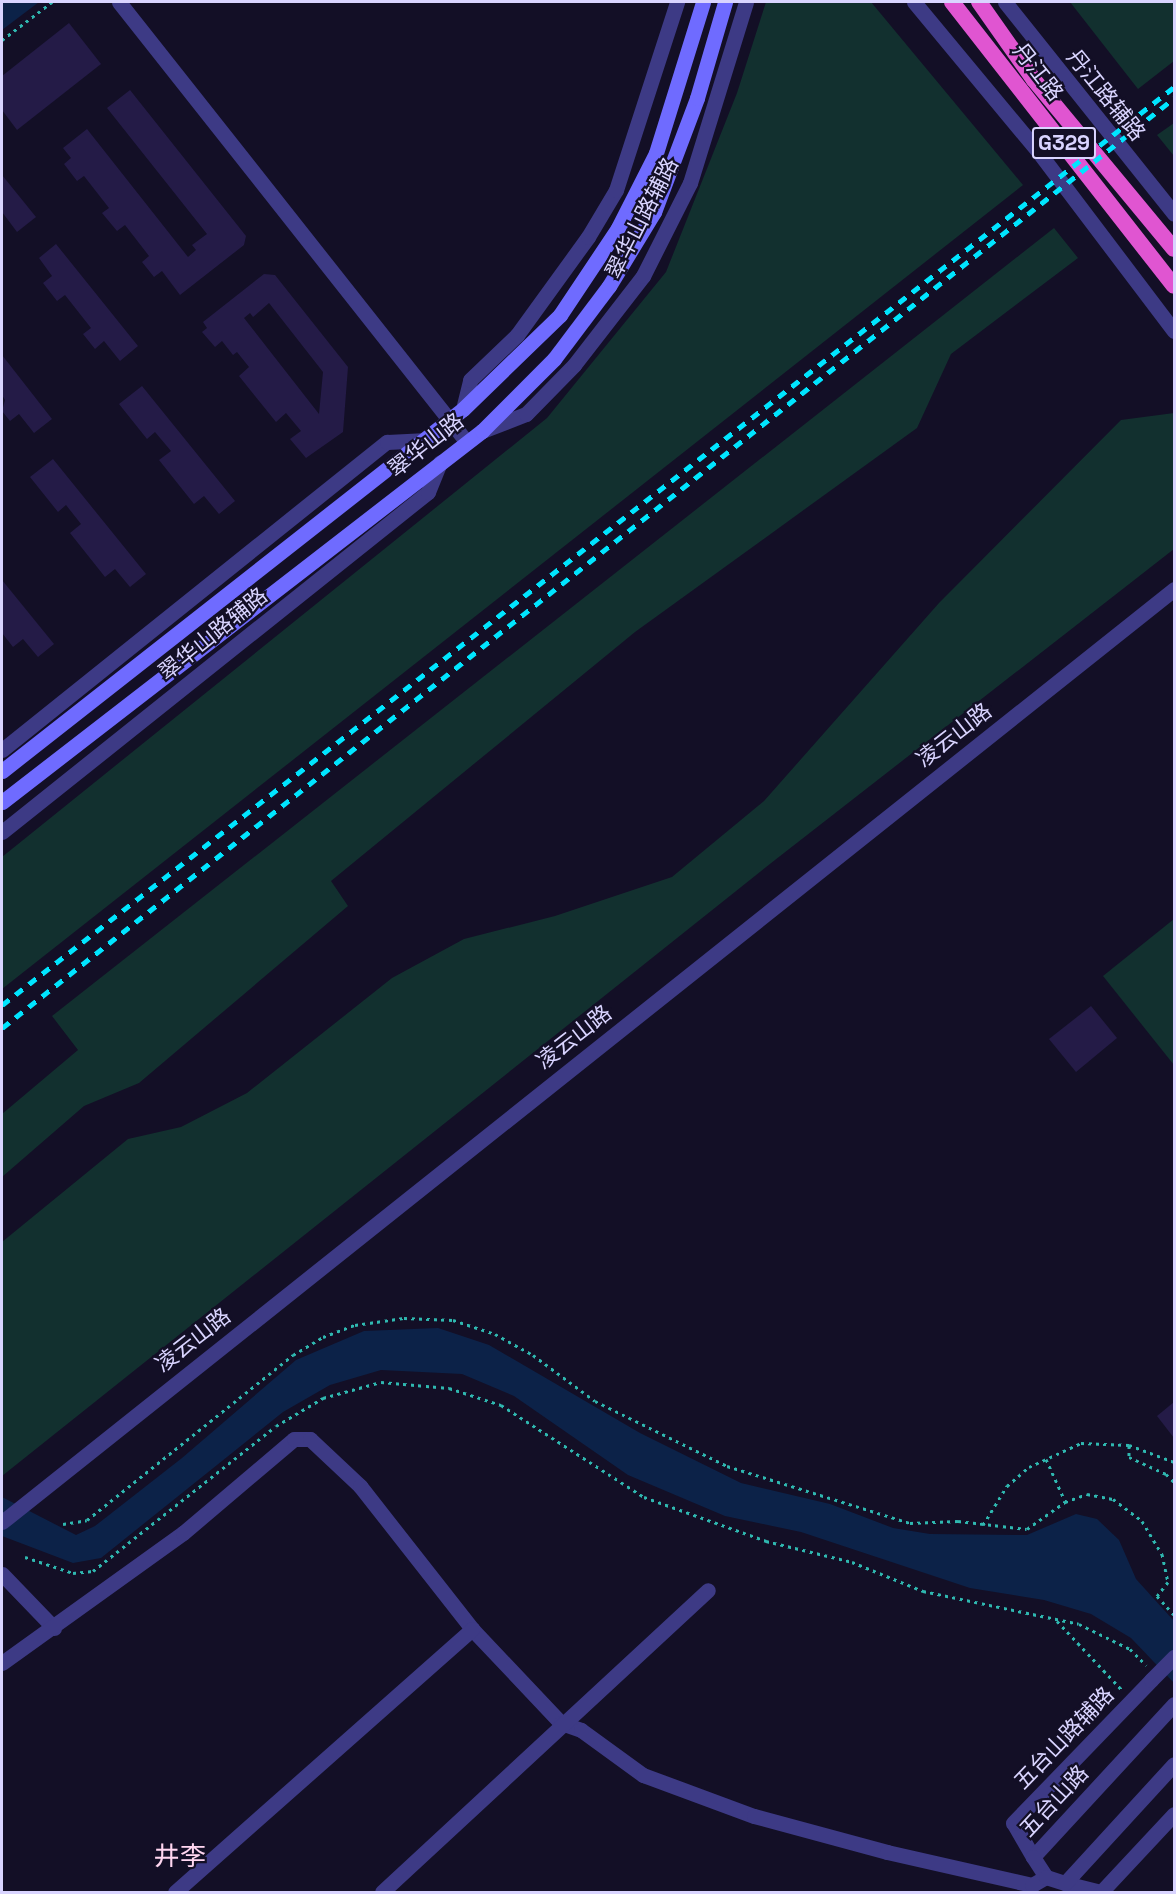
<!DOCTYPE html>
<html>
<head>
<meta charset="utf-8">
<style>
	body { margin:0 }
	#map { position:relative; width:1176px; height:1894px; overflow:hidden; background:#130f26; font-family:"Space Grotesk","Noto Sans SC",sans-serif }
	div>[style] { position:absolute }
	.green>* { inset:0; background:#12302f }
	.water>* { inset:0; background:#0c2248 }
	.building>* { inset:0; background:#241b47 }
	.path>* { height:3px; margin-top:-1.5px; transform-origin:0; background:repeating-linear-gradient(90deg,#2fb8b0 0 3px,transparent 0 7.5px) }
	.minor>* { height:15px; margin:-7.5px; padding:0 7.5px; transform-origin:7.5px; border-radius:7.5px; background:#3d3a85 }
	.tertiary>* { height:15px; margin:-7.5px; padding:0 7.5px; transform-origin:7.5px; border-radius:7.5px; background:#3d3a85 }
	.secondary>* { height:15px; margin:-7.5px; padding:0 7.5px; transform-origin:7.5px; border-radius:7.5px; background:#6f6bff }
	.trunk>* { height:16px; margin:-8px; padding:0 8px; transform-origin:8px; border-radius:8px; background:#e055d1 }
	.rail>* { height:4.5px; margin-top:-2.25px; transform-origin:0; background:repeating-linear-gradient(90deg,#00e5ff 0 9px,transparent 0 17px) }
	.minor-bridge>* { height:15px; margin:-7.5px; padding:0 7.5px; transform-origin:7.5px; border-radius:7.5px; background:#3d3a85 }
	span { translate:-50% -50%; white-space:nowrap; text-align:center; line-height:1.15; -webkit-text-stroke:4.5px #130f26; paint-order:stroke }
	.shield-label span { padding:2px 4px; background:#130f26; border:2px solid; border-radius:4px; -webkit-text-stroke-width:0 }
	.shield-label { font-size:21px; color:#d9d4ff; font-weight:700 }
	.street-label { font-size:22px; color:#d9d4ff }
	.quarter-label { font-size:26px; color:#ffd6f0 }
	.frame { position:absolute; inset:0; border:3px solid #d9d4ff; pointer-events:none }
</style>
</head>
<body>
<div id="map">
	<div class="green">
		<div style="clip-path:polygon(766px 2px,871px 2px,1023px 185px,2px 989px,2px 857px,547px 418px,666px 272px,737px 93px)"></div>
		<div style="clip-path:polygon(1070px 2px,1174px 2px,1174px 61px,1138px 89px)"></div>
		<div style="clip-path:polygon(1174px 123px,1174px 156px,1157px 135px)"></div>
		<div style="clip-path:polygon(1054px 228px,1078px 258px,951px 354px,917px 428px,635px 632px,331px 881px,348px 906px,139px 1083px,84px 1106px,2px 1177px,2px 1114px,78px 1050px,52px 1016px)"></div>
		<div style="clip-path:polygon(1174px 413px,1174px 549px,775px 860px,2px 1476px,2px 1242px,128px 1139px,181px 1127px,247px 1093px,392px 978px,464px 939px,555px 916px,672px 877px,764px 801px,939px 603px,1121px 420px)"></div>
		<div style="clip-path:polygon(1174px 919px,1174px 1065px,1103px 976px)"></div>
	</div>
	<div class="water">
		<div style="clip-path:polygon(2px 2px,39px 2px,2px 30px)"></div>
		<div style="clip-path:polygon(438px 1328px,489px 1345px,640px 1433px,741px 1483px,830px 1504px,893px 1528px,930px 1534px,1027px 1535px,1076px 1514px,1097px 1519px,1119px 1540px,1136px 1579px,1174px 1621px,1174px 1683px,1131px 1638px,1091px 1614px,1044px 1600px,970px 1588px,801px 1532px,725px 1516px,628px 1475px,514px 1396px,462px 1374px,381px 1370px,330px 1385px,283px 1412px,101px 1558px,73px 1563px,2px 1536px,2px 1497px,76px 1535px,95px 1526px,182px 1458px,296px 1360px,364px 1331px)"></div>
	</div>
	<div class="building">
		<div style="clip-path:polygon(69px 23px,101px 64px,17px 130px,2px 110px,2px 76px)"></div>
		<div style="clip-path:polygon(130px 90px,246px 236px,244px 245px,180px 295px,162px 271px,154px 277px,142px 262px,149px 256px,125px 225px,117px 231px,102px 213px,109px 208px,84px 176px,77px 181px,64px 164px,71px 158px,63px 148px,87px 129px,188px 257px,196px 250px,192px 245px,207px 234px,107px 108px)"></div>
		<div style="clip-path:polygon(2px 175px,36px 217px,17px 232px,2px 212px)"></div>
		<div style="clip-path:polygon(56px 244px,138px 346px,120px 361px,104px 341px,95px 349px,83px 334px,91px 328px,65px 295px,57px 301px,43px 283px,52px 276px,39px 258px)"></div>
		<div style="clip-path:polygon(evenodd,264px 274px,275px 275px,348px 367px,343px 432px,306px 458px,290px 439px,301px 431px,286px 413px,276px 422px,239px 376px,249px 367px,237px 352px,233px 355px,222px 341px,215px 347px,202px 332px,207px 328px,203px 322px,264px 274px,269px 303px,323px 372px,319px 414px,244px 318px,250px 313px,253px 317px,269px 303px)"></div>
		<div style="clip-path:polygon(2px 355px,52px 419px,34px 433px,19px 414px,10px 421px,2px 411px,5px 400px,2px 395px)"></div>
		<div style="clip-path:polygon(142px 386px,235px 501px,219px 514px,204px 496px,194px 504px,159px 460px,171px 451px,155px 432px,147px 439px,119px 404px)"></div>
		<div style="clip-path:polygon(53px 459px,146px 574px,130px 587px,115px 569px,105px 577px,70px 533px,81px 524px,66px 505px,58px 512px,30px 477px)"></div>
		<div style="clip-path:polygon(2px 580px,54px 644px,38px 657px,23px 639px,13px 647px,2px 633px)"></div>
		<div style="clip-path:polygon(1091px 1006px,1117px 1038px,1076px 1072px,1049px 1039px)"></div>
		<div style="clip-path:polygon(1174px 1402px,1174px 1438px,1157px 1416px)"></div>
	</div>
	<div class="path">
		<div style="left:2px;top:40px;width:63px;rotate:-37.2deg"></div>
		<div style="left:1129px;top:1445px;width:12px;rotate:90deg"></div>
		<div style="left:1129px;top:1457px;width:41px;rotate:24.7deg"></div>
		<div style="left:1166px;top:1474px;width:11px;rotate:45deg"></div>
		<div style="left:1046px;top:1459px;width:46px;rotate:65.7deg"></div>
		<div style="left:63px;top:1524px;width:24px;rotate:-9deg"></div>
		<div style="left:87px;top:1520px;width:264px;rotate:-38.7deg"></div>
		<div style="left:293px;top:1355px;width:35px;rotate:-31deg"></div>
		<div style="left:323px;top:1337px;width:34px;rotate:-21deg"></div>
		<div style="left:355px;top:1325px;width:49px;rotate:-8.1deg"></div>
		<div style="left:404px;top:1318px;width:49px;rotate:2.3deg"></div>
		<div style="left:453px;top:1320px;width:44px;rotate:18.4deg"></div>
		<div style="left:495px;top:1334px;width:43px;rotate:28.9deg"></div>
		<div style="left:533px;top:1355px;width:77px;rotate:36.6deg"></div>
		<div style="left:595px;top:1401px;width:147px;rotate:26.2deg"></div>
		<div style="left:727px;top:1466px;width:192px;rotate:17.3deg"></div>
		<div style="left:910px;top:1523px;width:48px;rotate:-2.4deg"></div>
		<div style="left:958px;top:1521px;width:69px;rotate:6.6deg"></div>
		<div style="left:1027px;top:1529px;width:47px;rotate:-35.4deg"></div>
		<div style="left:1065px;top:1502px;width:23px;rotate:-20deg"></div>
		<div style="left:1087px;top:1494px;width:26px;rotate:11deg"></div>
		<div style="left:1113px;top:1499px;width:36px;rotate:37deg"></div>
		<div style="left:1142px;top:1521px;width:39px;rotate:59deg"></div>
		<div style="left:1162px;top:1554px;width:29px;rotate:78deg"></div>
		<div style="left:1168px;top:1582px;width:18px;rotate:128deg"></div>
		<div style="left:1157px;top:1596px;width:25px;rotate:48deg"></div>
		<div style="left:983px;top:1525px;width:46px;rotate:-58.4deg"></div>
		<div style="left:1007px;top:1486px;width:29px;rotate:-41deg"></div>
		<div style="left:1029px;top:1467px;width:57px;rotate:-24.8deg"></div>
		<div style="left:1081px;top:1443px;width:48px;rotate:2.4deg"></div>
		<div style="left:1129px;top:1445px;width:48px;rotate:20.7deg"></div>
		<div style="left:25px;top:1557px;width:51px;rotate:18.4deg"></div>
		<div style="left:73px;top:1573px;width:20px;rotate:-6deg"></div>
		<div style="left:93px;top:1571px;width:233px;rotate:-38.4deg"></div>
		<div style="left:276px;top:1426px;width:55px;rotate:-30.8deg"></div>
		<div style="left:323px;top:1398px;width:60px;rotate:-15.4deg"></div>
		<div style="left:381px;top:1382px;width:68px;rotate:5deg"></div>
		<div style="left:449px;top:1388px;width:55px;rotate:18.1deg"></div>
		<div style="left:501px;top:1405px;width:170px;rotate:32.8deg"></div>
		<div style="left:644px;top:1497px;width:130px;rotate:19.8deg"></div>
		<div style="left:766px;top:1541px;width:89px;rotate:13.7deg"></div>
		<div style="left:852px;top:1562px;width:77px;rotate:22.2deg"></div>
		<div style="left:923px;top:1591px;width:159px;rotate:11.9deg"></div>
		<div style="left:1079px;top:1624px;width:57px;rotate:26.1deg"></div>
		<div style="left:1130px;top:1649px;width:23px;rotate:45deg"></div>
		<div style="left:1057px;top:1621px;width:95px;rotate:46.7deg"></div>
	</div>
	<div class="minor">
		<div style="left:914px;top:2px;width:197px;rotate:50.3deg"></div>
		<div style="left:1040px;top:154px;width:222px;rotate:52.9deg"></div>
		<div style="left:1005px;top:2px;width:271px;rotate:51.4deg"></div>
		<div style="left:463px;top:409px;width:30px;rotate:-76deg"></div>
		<div style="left:470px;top:380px;width:65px;rotate:-43.8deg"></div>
		<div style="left:517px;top:335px;width:121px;rotate:-54.1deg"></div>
		<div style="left:588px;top:237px;width:55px;rotate:-59.2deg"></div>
		<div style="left:616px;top:190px;width:198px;rotate:-72deg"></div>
		<div style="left:482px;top:431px;width:47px;rotate:-21.1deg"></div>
		<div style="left:526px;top:414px;width:69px;rotate:-45.6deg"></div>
		<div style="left:574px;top:365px;width:113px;rotate:-52.2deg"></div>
		<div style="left:643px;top:276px;width:104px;rotate:-63.2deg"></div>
		<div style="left:690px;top:183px;width:189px;rotate:-72.8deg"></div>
		<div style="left:2px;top:750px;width:493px;rotate:-38.7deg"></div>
		<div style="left:387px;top:442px;width:35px;rotate:-3deg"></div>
		<div style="left:2px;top:832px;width:545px;rotate:-38.59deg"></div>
		<div style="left:428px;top:492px;width:32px;rotate:-68deg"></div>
		<div style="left:2px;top:1574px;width:75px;rotate:46.1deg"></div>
		<div style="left:2px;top:1663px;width:223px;rotate:-35.7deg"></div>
		<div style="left:183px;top:1533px;width:145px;rotate:-40.3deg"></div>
		<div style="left:294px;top:1439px;width:16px"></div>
		<div style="left:310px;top:1439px;width:69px;rotate:43.2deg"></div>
		<div style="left:360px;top:1486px;width:182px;rotate:51.9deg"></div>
		<div style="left:472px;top:1629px;width:129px;rotate:46.6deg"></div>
		<div style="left:561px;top:1723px;width:21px;rotate:19deg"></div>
		<div style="left:581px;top:1730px;width:77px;rotate:36deg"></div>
		<div style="left:643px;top:1775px;width:118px;rotate:20.3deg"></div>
		<div style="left:754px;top:1816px;width:138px;rotate:15.1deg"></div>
		<div style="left:887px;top:1852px;width:149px;rotate:12.8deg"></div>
		<div style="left:1032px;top:1885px;width:16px;rotate:-30deg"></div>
		<div style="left:1033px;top:1857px;width:39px;rotate:-120deg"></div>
		<div style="left:1013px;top:1823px;width:199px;rotate:-46deg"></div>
		<div style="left:1065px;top:1883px;width:37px;rotate:14deg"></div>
		<div style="left:1101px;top:1892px;width:107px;rotate:-46.9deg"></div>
		<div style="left:175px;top:1892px;width:397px;rotate:-41.5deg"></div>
		<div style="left:382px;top:1892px;width:444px;rotate:-42.8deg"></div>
	</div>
	<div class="tertiary">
		<div style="left:119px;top:2px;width:560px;rotate:51.68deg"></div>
		<div style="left:2px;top:1522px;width:1498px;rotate:-38.52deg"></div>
		<div style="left:1174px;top:1704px;width:208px;rotate:132.7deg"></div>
		<div style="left:1033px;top:1857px;width:24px;rotate:57deg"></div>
		<div style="left:1046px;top:1877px;width:20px;rotate:18deg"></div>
		<div style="left:1065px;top:1883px;width:161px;rotate:-47.5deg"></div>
	</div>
	<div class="secondary">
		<div style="left:2px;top:771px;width:586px;rotate:-38.14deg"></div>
		<div style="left:463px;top:409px;width:135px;rotate:-44.1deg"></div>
		<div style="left:560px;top:315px;width:105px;rotate:-56.3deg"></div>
		<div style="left:618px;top:228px;width:84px;rotate:-63.1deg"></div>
		<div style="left:656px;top:153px;width:158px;rotate:-72.7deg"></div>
		<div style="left:2px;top:802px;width:607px;rotate:-37.7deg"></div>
		<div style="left:482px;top:431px;width:102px;rotate:-45deg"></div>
		<div style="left:554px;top:359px;width:91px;rotate:-53deg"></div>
		<div style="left:609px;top:286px;width:87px;rotate:-58.7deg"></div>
		<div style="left:654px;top:212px;width:122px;rotate:-69.3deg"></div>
		<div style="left:697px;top:98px;width:100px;rotate:-73.7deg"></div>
	</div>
	<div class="trunk">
		<div style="left:952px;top:2px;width:360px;rotate:52deg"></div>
		<div style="left:979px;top:2px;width:95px;rotate:54.8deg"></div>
		<div style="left:1034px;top:80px;width:219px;rotate:50.4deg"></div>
	</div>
	<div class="rail">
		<div style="left:2px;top:1005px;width:1489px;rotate:-38.07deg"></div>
		<div style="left:2px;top:1028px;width:1496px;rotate:-38.43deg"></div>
	</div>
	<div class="minor-bridge">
		<div style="left:1151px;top:1680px;width:33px;rotate:-45deg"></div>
	</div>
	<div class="shield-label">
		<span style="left:1064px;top:143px">G329</span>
	</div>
	<div class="street-label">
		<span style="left:1038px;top:72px;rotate:52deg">丹江路</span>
		<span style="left:1106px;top:95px;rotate:51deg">丹江路辅路</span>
		<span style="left:642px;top:218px;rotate:-63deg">翠华山路辅路</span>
		<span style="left:426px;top:445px;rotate:-38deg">翠华山路</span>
		<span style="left:213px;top:634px;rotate:-39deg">翠华山路辅路</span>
		<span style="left:954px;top:735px;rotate:-38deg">凌云山路</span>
		<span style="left:574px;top:1037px;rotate:-38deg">凌云山路</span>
		<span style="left:193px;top:1340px;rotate:-38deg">凌云山路</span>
		<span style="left:1064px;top:1738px;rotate:-46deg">五台山路辅路</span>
		<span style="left:1054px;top:1801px;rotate:-47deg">五台山路</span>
	</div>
	<div class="quarter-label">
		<span style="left:180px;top:1857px">井李</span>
	</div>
	<div class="frame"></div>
</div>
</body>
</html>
